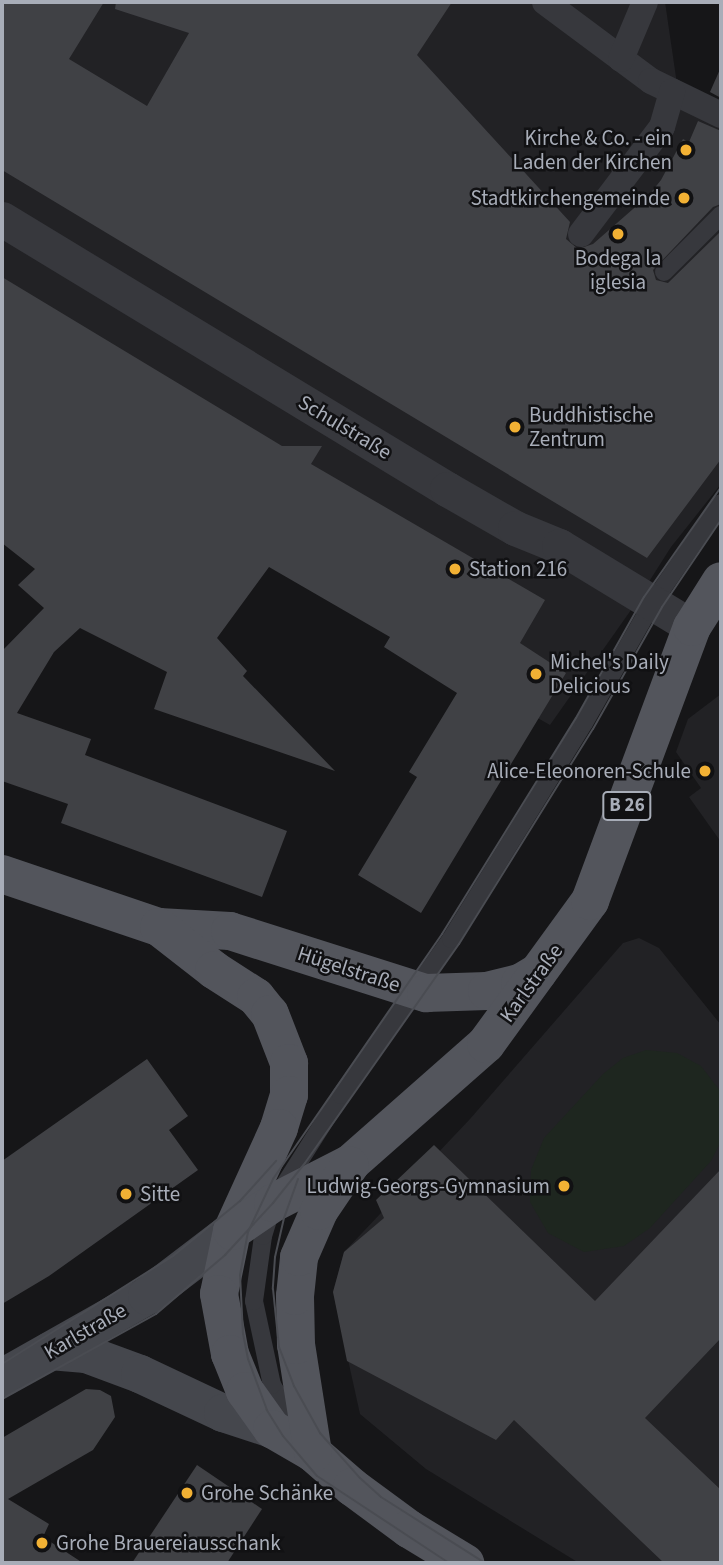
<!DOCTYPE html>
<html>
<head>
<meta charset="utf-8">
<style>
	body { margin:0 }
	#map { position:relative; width:723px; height:1565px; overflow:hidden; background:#161618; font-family:"Source Sans 3",sans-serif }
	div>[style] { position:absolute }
	.built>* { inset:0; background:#222225 }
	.green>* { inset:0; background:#1e261f }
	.building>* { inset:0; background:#404145 }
	.service>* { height:18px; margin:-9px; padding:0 9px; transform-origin:9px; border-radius:9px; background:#37383d }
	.pedestrian>* { height:26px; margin:-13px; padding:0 13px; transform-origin:13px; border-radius:13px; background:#37383d }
	.minor>* { height:35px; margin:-17.5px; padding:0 17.5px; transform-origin:17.5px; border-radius:17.5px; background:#37383d }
	.secondary>* { height:38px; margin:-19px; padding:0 19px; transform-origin:19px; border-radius:19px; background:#45474d }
	.primary>* { height:38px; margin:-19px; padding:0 19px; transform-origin:19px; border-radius:19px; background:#53555c }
	.tram>* { height:2px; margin:-1px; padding:0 1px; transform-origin:1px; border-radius:1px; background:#4a4c52 }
	.dots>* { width:19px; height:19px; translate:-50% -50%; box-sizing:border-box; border:4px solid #111113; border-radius:50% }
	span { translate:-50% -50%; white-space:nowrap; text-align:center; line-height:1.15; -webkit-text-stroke:5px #111113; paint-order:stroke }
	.shield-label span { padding:2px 5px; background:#111113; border:2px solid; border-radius:5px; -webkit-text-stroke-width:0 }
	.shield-label { font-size:19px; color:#a8adb8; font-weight:700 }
	.poi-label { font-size:21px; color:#a8adb8 }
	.right { translate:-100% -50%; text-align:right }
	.left { translate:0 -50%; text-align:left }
	.street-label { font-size:21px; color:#a8adb8 }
	.frame { position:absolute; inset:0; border:4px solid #a8adb8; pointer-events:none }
</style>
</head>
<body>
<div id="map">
	<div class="built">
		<div style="clip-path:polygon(2px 2px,665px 2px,677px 84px,721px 105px,721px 484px,671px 547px,631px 610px,550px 725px,2px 414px)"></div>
		<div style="clip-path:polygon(721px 694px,721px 842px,689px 797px,701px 788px,676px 752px,688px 719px)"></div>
		<div style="clip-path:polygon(639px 938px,659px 948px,721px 1025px,721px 1563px,579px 1563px,426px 1469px,360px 1414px,333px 1292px,344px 1252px,470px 1119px,623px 943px)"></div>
	</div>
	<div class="green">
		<div style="clip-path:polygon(646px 1050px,677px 1053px,701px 1066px,721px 1092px,721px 1141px,711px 1161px,650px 1228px,624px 1246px,584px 1252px,548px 1233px,530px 1202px,531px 1170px,544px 1138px,603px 1074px,623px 1058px)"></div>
	</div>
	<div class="building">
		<div style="clip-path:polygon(2px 2px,104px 2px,69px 59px,147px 106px,189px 33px,115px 9px,116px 2px,452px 2px,417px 55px,570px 222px,566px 239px,578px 249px,593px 244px,649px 195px,661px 180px,683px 139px,689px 142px,698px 121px,721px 131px,721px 204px,713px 207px,653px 270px,656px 280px,668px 283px,721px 231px,721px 459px,647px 558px,2px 170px)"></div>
		<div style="clip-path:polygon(721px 67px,721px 98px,710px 92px)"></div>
		<div style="clip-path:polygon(2px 277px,282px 446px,322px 446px,311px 464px,545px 600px,520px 643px,566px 673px,421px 913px,358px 875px,417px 777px,409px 772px,457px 693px,384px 647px,390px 637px,269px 567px,217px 638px,247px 671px,243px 676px,335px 771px,154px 709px,167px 672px,80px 628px,54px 652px,17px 713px,91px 739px,85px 755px,287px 831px,262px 897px,61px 823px,68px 804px,2px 781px,2px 651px,44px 608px,18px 585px,35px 569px,2px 543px)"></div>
		<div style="clip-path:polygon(147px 1059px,188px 1116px,169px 1130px,198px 1170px,49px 1276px,2px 1304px,2px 1161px)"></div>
		<div style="clip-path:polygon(434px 1145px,595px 1301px,721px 1169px,721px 1338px,645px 1418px,721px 1490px,721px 1563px,664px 1563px,514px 1420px,496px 1440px,347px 1361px,333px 1292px,344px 1252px,384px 1218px,376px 1200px)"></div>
		<div style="clip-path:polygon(86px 1389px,100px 1390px,111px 1396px,115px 1417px,93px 1450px,8px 1499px,49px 1524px,43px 1537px,83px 1563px,2px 1563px,2px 1438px)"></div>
		<div style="clip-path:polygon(197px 1465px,262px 1509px,227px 1563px,132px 1563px)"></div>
	</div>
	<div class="service">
		<div style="left:664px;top:272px;width:81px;rotate:-45deg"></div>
		<div style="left:298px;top:1428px;width:50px;rotate:-121.2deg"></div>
		<div style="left:272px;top:1385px;width:86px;rotate:-102.1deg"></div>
		<div style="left:254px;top:1301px;width:66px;rotate:-82.1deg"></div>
		<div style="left:263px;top:1236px;width:34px;rotate:-73deg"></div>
		<div style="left:273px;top:1203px;width:128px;rotate:-57.8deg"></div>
		<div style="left:341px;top:1095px;width:191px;rotate:-54.8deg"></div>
		<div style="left:451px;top:939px;width:254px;rotate:-58.4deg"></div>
		<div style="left:584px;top:723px;width:139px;rotate:-60.3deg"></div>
		<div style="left:653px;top:602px;width:120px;rotate:-55.5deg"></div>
	</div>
	<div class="pedestrian">
		<div style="left:545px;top:2px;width:132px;rotate:36.7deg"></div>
		<div style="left:651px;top:81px;width:78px;rotate:25.9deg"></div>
		<div style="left:621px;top:59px;width:62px;rotate:-67.2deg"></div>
		<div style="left:581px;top:234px;width:134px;rotate:-52.9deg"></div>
		<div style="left:662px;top:127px;width:37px;rotate:-74deg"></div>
	</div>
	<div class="minor">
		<div style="left:2px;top:219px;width:521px;rotate:31.25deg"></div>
		<div style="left:447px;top:489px;width:78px;rotate:29.8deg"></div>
		<div style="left:515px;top:528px;width:48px;rotate:22.2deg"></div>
		<div style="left:559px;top:546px;width:156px;rotate:31.3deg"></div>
	</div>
	<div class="secondary">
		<div style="left:50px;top:1351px;width:36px;rotate:5deg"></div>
		<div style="left:86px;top:1354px;width:58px;rotate:20.3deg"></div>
		<div style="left:140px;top:1374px;width:92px;rotate:25.2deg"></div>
		<div style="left:223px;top:1413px;width:52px;rotate:18.1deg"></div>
		<div style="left:2px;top:1378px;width:167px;rotate:-29.5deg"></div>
		<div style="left:147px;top:1296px;width:107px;rotate:-37.4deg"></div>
	</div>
	<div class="primary">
		<div style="left:2px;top:874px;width:166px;rotate:18.7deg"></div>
		<div style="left:159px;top:927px;width:71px;rotate:3.2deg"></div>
		<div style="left:230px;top:931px;width:206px;rotate:17.6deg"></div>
		<div style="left:426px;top:993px;width:61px;rotate:-1.9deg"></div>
		<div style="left:487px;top:991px;width:34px;rotate:-14deg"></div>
		<div style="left:520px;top:983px;width:21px;rotate:-31deg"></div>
		<div style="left:159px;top:927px;width:70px;rotate:38deg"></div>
		<div style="left:214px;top:970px;width:50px;rotate:32.7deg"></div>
		<div style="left:256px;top:997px;width:22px;rotate:51deg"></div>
		<div style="left:270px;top:1014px;width:53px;rotate:68.8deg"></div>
		<div style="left:289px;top:1063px;width:32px;rotate:90deg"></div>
		<div style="left:289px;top:1095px;width:34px;rotate:107deg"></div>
		<div style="left:279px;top:1128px;width:113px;rotate:114.5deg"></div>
		<div style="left:232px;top:1231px;width:64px;rotate:101.7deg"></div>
		<div style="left:219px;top:1294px;width:61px;rotate:79.6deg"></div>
		<div style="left:230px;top:1354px;width:40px;rotate:68deg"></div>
		<div style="left:245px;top:1391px;width:47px;rotate:54.6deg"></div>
		<div style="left:272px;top:1429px;width:48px;rotate:30.3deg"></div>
		<div style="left:313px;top:1453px;width:52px;rotate:41.1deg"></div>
		<div style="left:352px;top:1487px;width:71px;rotate:36.4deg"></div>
		<div style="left:409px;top:1529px;width:66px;rotate:31.3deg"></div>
		<div style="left:232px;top:1231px;width:50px;rotate:-34.3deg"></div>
		<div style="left:273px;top:1203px;width:88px;rotate:-27.1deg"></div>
		<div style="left:351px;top:1163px;width:180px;rotate:-41.4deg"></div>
		<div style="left:486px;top:1044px;width:177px;rotate:-54deg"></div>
		<div style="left:590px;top:901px;width:292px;rotate:-69.6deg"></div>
		<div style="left:692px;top:627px;width:54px;rotate:-57.8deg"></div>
		<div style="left:313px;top:1453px;width:109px;rotate:-98.9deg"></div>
		<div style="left:296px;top:1345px;width:49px;rotate:-91.2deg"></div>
		<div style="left:295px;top:1296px;width:39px;rotate:-84deg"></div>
		<div style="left:299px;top:1257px;width:50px;rotate:-66.5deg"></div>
		<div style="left:319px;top:1211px;width:55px;rotate:-56deg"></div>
	</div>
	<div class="tram">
		<div style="left:298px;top:1179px;width:41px;rotate:109.7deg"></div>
		<div style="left:284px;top:1218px;width:40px;rotate:103deg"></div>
		<div style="left:275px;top:1257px;width:32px;rotate:94deg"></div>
		<div style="left:273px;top:1289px;width:58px;rotate:84.1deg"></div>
		<div style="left:279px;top:1347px;width:42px;rotate:69deg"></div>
		<div style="left:294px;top:1386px;width:54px;rotate:61deg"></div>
		<div style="left:320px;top:1433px;width:60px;rotate:48.4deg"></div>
		<div style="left:360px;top:1478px;width:28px;rotate:42deg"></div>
		<div style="left:381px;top:1497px;width:123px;rotate:32.4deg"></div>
		<div style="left:2px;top:1364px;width:202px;rotate:-32.3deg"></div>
		<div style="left:173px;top:1256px;width:87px;rotate:-39.4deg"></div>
		<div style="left:240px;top:1201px;width:54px;rotate:-48deg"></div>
		<div style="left:2px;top:1399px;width:176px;rotate:-28.9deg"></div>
		<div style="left:156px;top:1314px;width:91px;rotate:-40.5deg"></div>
		<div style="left:225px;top:1255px;width:71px;rotate:-47.3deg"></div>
		<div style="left:273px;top:1203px;width:51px;rotate:-51.3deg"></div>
		<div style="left:305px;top:1163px;width:268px;rotate:-54.9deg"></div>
		<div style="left:459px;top:944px;width:253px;rotate:-58.1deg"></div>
		<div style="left:593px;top:729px;width:140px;rotate:-60.5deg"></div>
		<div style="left:662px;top:607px;width:105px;rotate:-55.9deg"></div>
		<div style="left:449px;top:1563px;width:158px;rotate:-146.6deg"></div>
		<div style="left:317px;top:1476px;width:52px;rotate:-130.4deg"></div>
		<div style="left:283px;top:1436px;width:31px;rotate:-122deg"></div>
		<div style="left:267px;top:1410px;width:54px;rotate:-110.4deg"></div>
		<div style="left:248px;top:1359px;width:25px;rotate:-101deg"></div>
		<div style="left:243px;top:1334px;width:59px;rotate:-92.9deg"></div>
		<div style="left:240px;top:1275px;width:44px;rotate:-79.5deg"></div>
		<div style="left:248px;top:1232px;width:59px;rotate:-64.7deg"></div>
		<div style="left:273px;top:1179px;width:298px;rotate:-55.4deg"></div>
		<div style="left:442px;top:934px;width:254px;rotate:-58.2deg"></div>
		<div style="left:576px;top:718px;width:139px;rotate:-60.7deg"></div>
		<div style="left:644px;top:597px;width:134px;rotate:-55deg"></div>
	</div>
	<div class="dots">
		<div style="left:686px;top:150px;background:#f2b134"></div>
		<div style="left:684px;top:198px;background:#f2b134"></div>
		<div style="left:618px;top:234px;background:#f2b134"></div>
		<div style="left:515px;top:427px;background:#f2b134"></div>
		<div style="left:455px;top:569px;background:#f2b134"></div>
		<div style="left:536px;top:674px;background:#f2b134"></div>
		<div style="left:705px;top:771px;background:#f2b134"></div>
		<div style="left:564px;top:1186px;background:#f2b134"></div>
		<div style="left:126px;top:1194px;background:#f2b134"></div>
		<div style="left:187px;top:1493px;background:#f2b134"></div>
		<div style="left:42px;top:1543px;background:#f2b134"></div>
	</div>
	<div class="shield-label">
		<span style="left:627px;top:806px">B 26</span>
	</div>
	<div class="poi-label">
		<span class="right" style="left:672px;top:150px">Kirche &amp; Co. - ein<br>Laden der Kirchen</span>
		<span class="right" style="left:670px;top:198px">Stadtkirchengemeinde</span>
		<span style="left:618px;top:270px">Bodega la<br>iglesia</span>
		<span class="left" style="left:529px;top:427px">Buddhistische<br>Zentrum</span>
		<span class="left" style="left:469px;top:569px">Station 216</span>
		<span class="left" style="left:550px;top:674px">Michel's Daily<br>Delicious</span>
		<span class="right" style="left:691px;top:771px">Alice-Eleonoren-Schule</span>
		<span class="right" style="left:550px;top:1186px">Ludwig-Georgs-Gymnasium</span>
		<span class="left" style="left:140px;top:1194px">Sitte</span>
		<span class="left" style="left:201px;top:1493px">Grohe Schänke</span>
		<span class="left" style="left:56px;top:1543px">Grohe Brauereiausschank</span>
	</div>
	<div class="street-label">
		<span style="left:345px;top:427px;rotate:31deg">Schulstraße</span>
		<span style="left:349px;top:969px;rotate:18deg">Hügelstraße</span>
		<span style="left:531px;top:983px;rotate:-54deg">Karlstraße</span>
		<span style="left:85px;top:1331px;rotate:-30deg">Karlstraße</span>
	</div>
	<div class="frame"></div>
</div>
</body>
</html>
